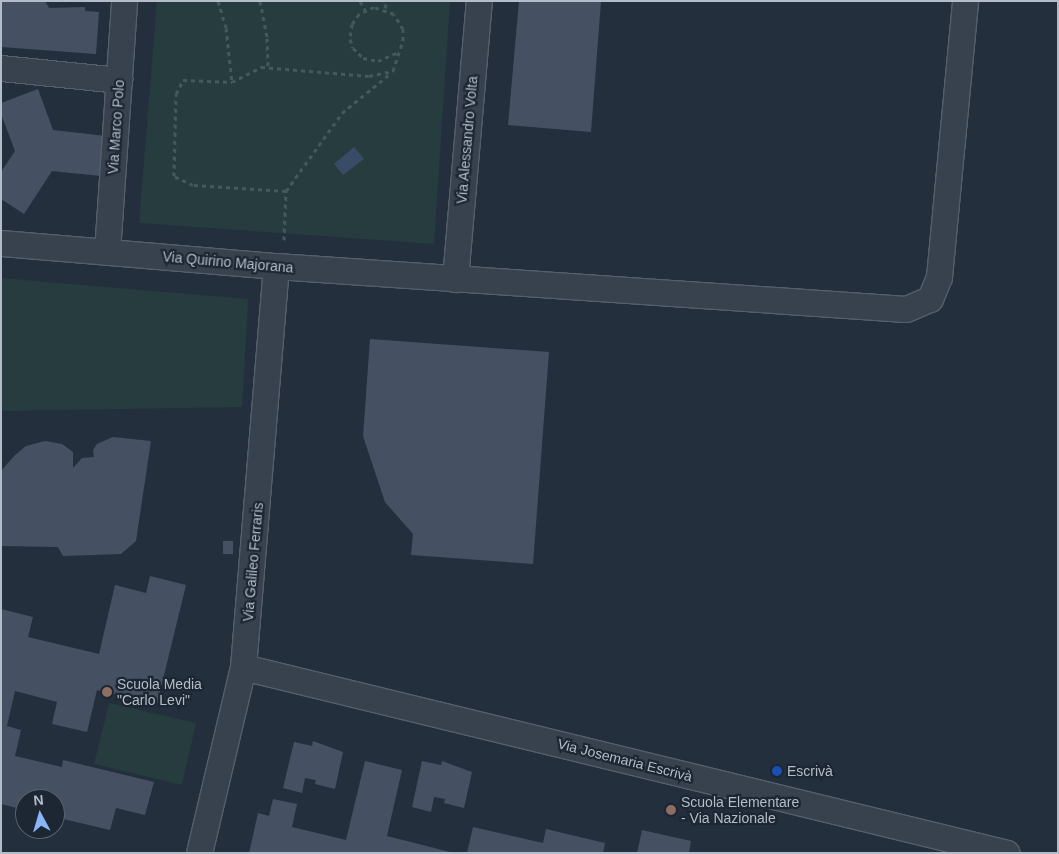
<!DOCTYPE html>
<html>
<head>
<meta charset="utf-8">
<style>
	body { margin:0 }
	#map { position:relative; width:1059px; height:854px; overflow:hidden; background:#242f3e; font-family:Helvetica,sans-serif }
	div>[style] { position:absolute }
	.green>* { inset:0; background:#263c3f }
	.water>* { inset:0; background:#394c67 }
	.building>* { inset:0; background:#455162 }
	.path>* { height:3px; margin-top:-1.5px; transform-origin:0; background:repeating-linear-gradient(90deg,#44595c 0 4px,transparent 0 8px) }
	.roads { filter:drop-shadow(1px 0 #565f6c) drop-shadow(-1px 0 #565f6c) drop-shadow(0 1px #565f6c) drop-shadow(0 -1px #565f6c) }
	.street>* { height:25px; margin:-12.5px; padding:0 12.5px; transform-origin:12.5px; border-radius:12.5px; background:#38414e }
	.dots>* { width:14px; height:14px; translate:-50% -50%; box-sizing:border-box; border:2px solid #1d2633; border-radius:50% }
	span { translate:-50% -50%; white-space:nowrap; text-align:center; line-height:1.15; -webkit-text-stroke:4.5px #1d2633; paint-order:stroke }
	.street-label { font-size:14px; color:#b4bcc9 }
	.poi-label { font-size:14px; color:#b4bcc9 }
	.left { translate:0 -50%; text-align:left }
	.frame { position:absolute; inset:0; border:2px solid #b4bcc9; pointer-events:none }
	.north { position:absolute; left:15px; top:789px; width:50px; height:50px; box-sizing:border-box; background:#1d2633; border:1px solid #59626f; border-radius:50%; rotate:354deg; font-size:14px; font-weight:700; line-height:20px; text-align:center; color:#b4bcc9 }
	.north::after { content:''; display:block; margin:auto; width:18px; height:22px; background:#8ab4f8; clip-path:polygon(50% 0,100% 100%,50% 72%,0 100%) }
</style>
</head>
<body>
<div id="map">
	<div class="green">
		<div style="clip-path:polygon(157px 1px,450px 1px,434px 244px,139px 223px)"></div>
		<div style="clip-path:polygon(1px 278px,248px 299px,242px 407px,1px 411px)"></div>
		<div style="clip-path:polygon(109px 703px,196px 723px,182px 785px,94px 764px)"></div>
	</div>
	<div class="water">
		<div style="clip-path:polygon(354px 147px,364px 159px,343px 175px,334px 164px)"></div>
	</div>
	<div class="building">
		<div style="clip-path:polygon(1px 1px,45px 1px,49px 8px,85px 7px,85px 11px,99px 12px,96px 54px,1px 47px)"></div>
		<div style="clip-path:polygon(519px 1px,601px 1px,591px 132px,508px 125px)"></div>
		<div style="clip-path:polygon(38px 89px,53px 130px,106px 136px,101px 176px,52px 171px,24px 214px,1px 199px,1px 172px,15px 151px,1px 114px,1px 103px)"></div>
		<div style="clip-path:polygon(370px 339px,549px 352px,533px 564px,411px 555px,413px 534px,385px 502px,363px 436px)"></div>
		<div style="clip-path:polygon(113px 437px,151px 441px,136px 541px,121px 554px,63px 556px,58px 547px,1px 546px,1px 471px,14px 456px,26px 446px,45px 441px,62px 444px,73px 452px,73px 468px,82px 458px,94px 457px,93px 450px,97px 444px)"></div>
		<div style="clip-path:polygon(223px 541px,233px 541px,233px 554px,223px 554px)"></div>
		<div style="clip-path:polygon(150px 576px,186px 585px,157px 704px,97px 690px,87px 732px,52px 724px,57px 702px,15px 691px,7px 726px,21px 730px,15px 756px,62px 767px,63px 760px,154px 782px,145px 815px,116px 808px,110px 830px,55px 817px,55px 799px,25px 799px,25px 810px,1px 804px,1px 609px,33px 617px,28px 637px,99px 654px,115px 585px,146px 593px)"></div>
		<div style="clip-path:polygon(313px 741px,343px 752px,335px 789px,315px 784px,316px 780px,305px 778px,302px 793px,283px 788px,294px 742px,312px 746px)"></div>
		<div style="clip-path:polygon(365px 761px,402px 770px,387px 836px,454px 853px,249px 853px,258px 813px,269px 816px,273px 799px,297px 804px,292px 827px,346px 840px)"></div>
		<div style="clip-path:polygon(422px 761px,441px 765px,442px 761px,472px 772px,464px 808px,444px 803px,445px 799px,434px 797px,431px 812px,412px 807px)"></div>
		<div style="clip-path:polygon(473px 827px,543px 843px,546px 829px,605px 843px,603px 853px,467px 853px)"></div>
		<div style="clip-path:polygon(642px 830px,691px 841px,689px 853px,637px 853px)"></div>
	</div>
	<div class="path">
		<div style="left:218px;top:1px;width:28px;rotate:73deg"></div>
		<div style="left:226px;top:28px;width:54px;rotate:83.7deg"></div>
		<div style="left:260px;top:1px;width:38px;rotate:79deg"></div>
		<div style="left:267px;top:38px;width:30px;rotate:88deg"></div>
		<div style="left:360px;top:1px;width:10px;rotate:61deg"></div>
		<div style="left:385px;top:8px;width:7px;rotate:-74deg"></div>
		<div style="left:286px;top:191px;width:96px;rotate:-54.3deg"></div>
		<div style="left:342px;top:113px;width:63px;rotate:-39.2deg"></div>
		<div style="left:284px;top:240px;width:49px;rotate:-87.7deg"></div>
		<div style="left:286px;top:191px;width:93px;rotate:-176.3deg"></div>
		<div style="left:193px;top:185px;width:21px;rotate:-155deg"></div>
		<div style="left:174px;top:176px;width:82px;rotate:-88.6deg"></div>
		<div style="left:176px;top:94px;width:16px;rotate:-63deg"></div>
		<div style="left:183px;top:80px;width:49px;rotate:2.3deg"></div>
		<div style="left:232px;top:82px;width:33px;rotate:-27deg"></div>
		<div style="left:261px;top:67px;width:108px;rotate:4.8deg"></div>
		<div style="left:369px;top:76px;width:25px;rotate:-12deg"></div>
		<div style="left:393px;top:71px;width:33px;rotate:-72deg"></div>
		<div style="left:403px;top:40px;width:11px;rotate:-90deg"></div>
		<div style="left:403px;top:29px;width:17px;rotate:-121deg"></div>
		<div style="left:394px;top:14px;width:21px;rotate:-161deg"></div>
		<div style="left:374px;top:7px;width:17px;rotate:155deg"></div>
		<div style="left:359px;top:14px;width:12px;rotate:125deg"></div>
		<div style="left:352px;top:24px;width:15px;rotate:98deg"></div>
		<div style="left:350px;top:39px;width:9px;rotate:72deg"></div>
		<div style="left:353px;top:48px;width:14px;rotate:45deg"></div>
		<div style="left:363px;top:58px;width:15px;rotate:11deg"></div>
		<div style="left:378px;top:61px;width:22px;rotate:-24deg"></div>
	</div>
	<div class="roads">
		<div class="street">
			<div style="left:1px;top:68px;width:119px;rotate:5.8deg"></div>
			<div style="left:1px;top:243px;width:276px;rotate:4.8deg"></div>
			<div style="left:276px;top:266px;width:631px;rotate:3.9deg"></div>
			<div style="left:906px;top:309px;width:26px;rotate:-23deg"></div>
			<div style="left:930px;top:299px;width:24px;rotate:-68deg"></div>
			<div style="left:939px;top:277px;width:277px;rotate:-84.6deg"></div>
			<div style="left:107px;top:252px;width:252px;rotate:-86.1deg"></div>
			<div style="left:455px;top:279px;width:279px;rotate:-85.1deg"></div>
			<div style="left:243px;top:667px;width:786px;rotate:13.68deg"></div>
			<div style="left:199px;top:853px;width:191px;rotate:-76.7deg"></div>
			<div style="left:243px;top:667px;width:402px;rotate:-85.3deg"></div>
		</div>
	</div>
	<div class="dots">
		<div style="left:107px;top:692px;background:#8d6e63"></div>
		<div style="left:777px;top:771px;background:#1a4fb4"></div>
		<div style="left:671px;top:810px;background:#8d6e63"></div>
	</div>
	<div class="street-label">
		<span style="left:116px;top:127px;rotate:-86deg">Via Marco Polo</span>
		<span style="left:467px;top:140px;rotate:-85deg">Via Alessandro Volta</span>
		<span style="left:228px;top:262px;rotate:5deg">Via Quirino Majorana</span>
		<span style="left:253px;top:562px;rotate:-85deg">Via Galileo Ferraris</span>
		<span style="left:625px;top:760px;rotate:14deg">Via Josemaria Escrivà</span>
	</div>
	<div class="poi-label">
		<span class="left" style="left:117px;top:692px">Scuola Media<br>"Carlo Levi"</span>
		<span class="left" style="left:787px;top:771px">Escrivà</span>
		<span class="left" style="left:681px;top:810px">Scuola Elementare<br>- Via Nazionale</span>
	</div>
	<div class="frame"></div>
	<div class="north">N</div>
</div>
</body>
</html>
